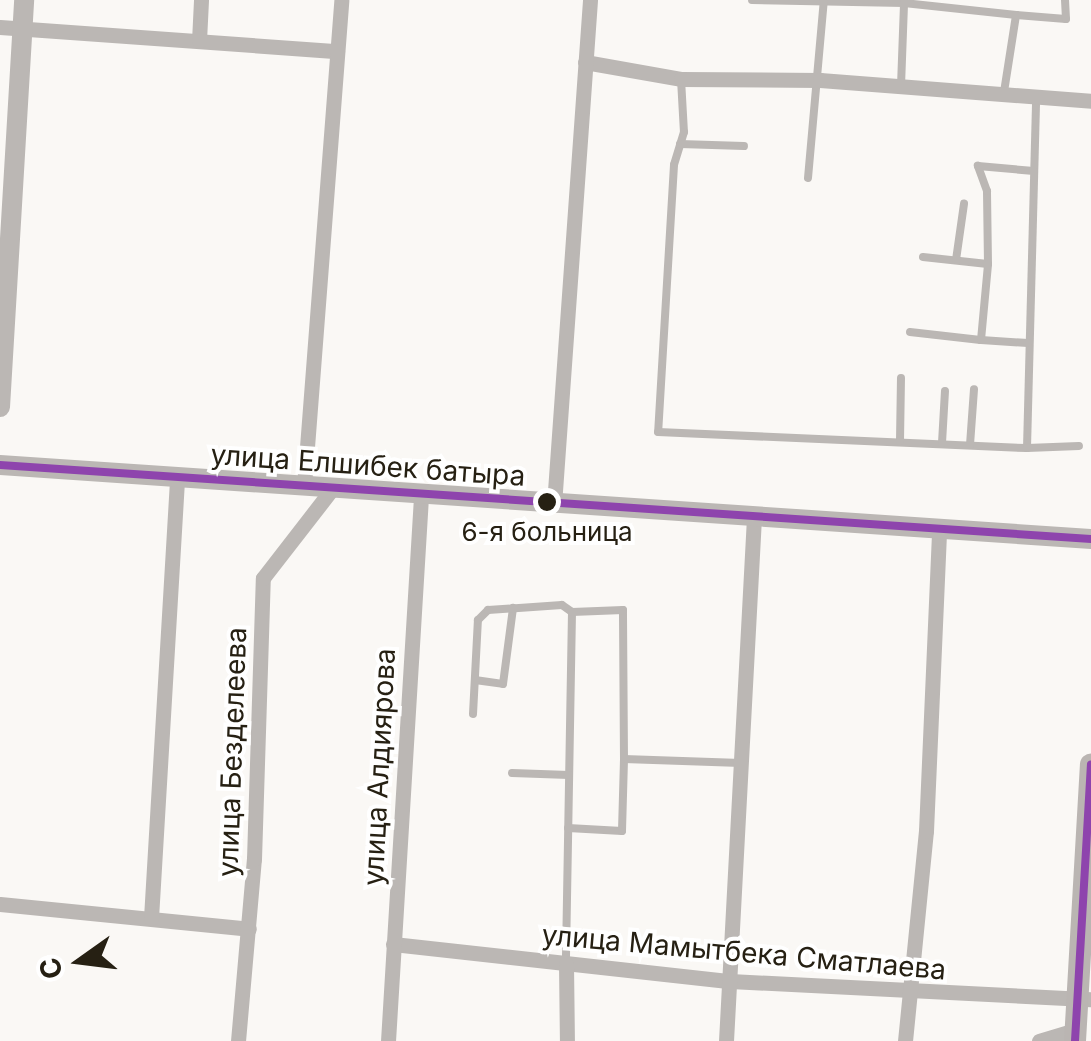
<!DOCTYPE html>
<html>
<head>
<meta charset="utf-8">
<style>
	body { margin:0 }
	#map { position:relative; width:1091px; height:1041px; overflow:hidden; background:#faf8f5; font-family:Inter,sans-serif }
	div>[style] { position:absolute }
	.service>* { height:8px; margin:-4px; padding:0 4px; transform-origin:4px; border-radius:4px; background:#bbb7b4 }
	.minor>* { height:15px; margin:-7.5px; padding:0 7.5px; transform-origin:7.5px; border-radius:7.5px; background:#bbb7b4 }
	.tertiary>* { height:20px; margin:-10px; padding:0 10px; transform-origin:10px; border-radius:10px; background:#bbb7b4 }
	.secondary>* { height:22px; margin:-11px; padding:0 11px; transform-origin:11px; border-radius:11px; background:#bab5b2 }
	.bus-1>* { height:8px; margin:-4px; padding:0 4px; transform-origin:4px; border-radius:4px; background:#8e44ad }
	.dots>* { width:28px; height:28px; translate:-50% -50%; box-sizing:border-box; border:5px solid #fff; border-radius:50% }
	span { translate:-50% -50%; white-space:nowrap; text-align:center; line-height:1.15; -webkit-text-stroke:8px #fff; paint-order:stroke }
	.bus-label { font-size:26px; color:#262013 }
	.street-label { font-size:28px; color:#262013 }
	.north { position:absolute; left:30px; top:911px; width:100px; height:100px; -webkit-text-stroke:8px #fff; paint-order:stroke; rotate:256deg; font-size:28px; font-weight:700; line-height:40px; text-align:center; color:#262013 }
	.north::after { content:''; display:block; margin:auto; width:35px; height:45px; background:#262013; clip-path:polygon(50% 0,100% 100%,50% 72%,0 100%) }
</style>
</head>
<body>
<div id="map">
	<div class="service">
		<div style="left:752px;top:0;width:152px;rotate:1.1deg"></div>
		<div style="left:681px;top:79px;width:53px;rotate:86.8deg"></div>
		<div style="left:684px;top:132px;width:34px;rotate:107deg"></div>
		<div style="left:674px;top:165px;width:267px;rotate:93.4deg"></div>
		<div style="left:658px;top:432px;width:369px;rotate:2.5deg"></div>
		<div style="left:1027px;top:448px;width:351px;rotate:-88.5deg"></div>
		<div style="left:901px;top:86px;width:83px;rotate:-87.9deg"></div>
		<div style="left:904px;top:3px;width:113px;rotate:6.1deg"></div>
		<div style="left:1004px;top:92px;width:78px;rotate:-81.1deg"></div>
		<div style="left:1016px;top:15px;width:50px;rotate:4.6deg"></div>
		<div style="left:1066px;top:19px;width:19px;rotate:-93deg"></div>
		<div style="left:680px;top:144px;width:64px;rotate:1.8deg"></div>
		<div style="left:808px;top:178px;width:179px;rotate:-84.9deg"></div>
		<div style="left:923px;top:257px;width:65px;rotate:6.1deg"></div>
		<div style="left:988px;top:264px;width:73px;rotate:-90.8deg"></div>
		<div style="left:987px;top:191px;width:27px;rotate:-110deg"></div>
		<div style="left:978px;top:166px;width:56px;rotate:5.1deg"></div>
		<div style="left:956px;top:260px;width:57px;rotate:-81.9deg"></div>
		<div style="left:910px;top:332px;width:71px;rotate:6.4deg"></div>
		<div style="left:981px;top:340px;width:76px;rotate:-84.7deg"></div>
		<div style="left:981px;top:340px;width:47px;rotate:3.7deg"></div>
		<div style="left:900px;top:441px;width:63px;rotate:-89.1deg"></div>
		<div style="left:942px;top:443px;width:52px;rotate:-86.7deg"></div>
		<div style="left:970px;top:445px;width:56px;rotate:-85.9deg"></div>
		<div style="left:1027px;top:448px;width:52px;rotate:-2.2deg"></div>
		<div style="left:475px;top:680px;width:28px;rotate:8deg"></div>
		<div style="left:503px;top:684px;width:77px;rotate:-82.5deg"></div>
		<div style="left:473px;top:714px;width:94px;rotate:-87deg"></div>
		<div style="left:478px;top:620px;width:14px;rotate:-45deg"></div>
		<div style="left:488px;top:610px;width:74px;rotate:-3.9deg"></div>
		<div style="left:562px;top:605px;width:12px;rotate:35deg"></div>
		<div style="left:572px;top:612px;width:350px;rotate:91deg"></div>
		<div style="left:624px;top:759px;width:117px;rotate:2deg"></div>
		<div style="left:512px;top:773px;width:57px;rotate:2deg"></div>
		<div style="left:568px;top:828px;width:54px;rotate:3.2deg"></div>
		<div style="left:622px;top:831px;width:72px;rotate:-88.4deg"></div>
		<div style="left:624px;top:759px;width:149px;rotate:-90.4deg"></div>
		<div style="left:623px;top:610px;width:51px;rotate:177.8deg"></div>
	</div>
	<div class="minor">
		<div style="left:0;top:27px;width:338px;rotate:4.1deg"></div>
		<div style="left:199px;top:41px;width:41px;rotate:-87.2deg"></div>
		<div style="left:585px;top:62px;width:97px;rotate:10deg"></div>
		<div style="left:681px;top:79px;width:139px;rotate:0.4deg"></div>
		<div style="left:820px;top:80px;width:272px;rotate:4.4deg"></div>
		<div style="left:304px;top:486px;width:487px;rotate:-85.6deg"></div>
		<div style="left:554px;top:505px;width:506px;rotate:-85.92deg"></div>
		<div style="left:0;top:904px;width:250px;rotate:5.7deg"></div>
		<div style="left:151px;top:918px;width:439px;rotate:-86.6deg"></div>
		<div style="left:393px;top:944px;width:339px;rotate:6.3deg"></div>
		<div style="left:730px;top:981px;width:361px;rotate:2.9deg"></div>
		<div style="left:566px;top:964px;width:77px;rotate:89.3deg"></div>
		<div style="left:238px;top:1041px;width:183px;rotate:-85deg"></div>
		<div style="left:254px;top:859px;width:281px;rotate:-88.2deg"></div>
		<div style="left:263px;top:578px;width:113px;rotate:-52.2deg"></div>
		<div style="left:388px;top:1041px;width:546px;rotate:-86.53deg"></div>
		<div style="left:726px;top:1041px;width:525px;rotate:-86.94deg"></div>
		<div style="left:905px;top:1041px;width:211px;rotate:-84.3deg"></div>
		<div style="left:926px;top:831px;width:302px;rotate:-87.5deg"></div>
		<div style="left:1039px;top:1041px;width:39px;rotate:-17deg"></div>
	</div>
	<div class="tertiary">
		<div style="left:0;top:407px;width:408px;rotate:-86.6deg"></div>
		<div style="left:0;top:465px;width:1094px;rotate:3.88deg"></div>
	</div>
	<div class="secondary">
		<div style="left:1075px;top:1041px;width:277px;rotate:-86.7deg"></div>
	</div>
	<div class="bus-1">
		<div style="left:0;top:465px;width:1094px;rotate:3.88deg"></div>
		<div style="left:1075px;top:1041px;width:277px;rotate:-86.7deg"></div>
	</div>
	<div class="dots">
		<div style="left:547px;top:502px;background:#262013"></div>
	</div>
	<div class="bus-label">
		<span style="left:547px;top:532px">6-я больница</span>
	</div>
	<div class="street-label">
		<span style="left:368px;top:465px;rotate:4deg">улица Елшибек батыра</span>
		<span style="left:232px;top:752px;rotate:-88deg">улица Безделеева</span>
		<span style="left:379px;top:767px;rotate:-87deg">улица Алдиярова</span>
		<span style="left:744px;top:952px;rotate:5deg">улица Мамытбека Сматлаева</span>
	</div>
	<div class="north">С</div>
</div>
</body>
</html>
